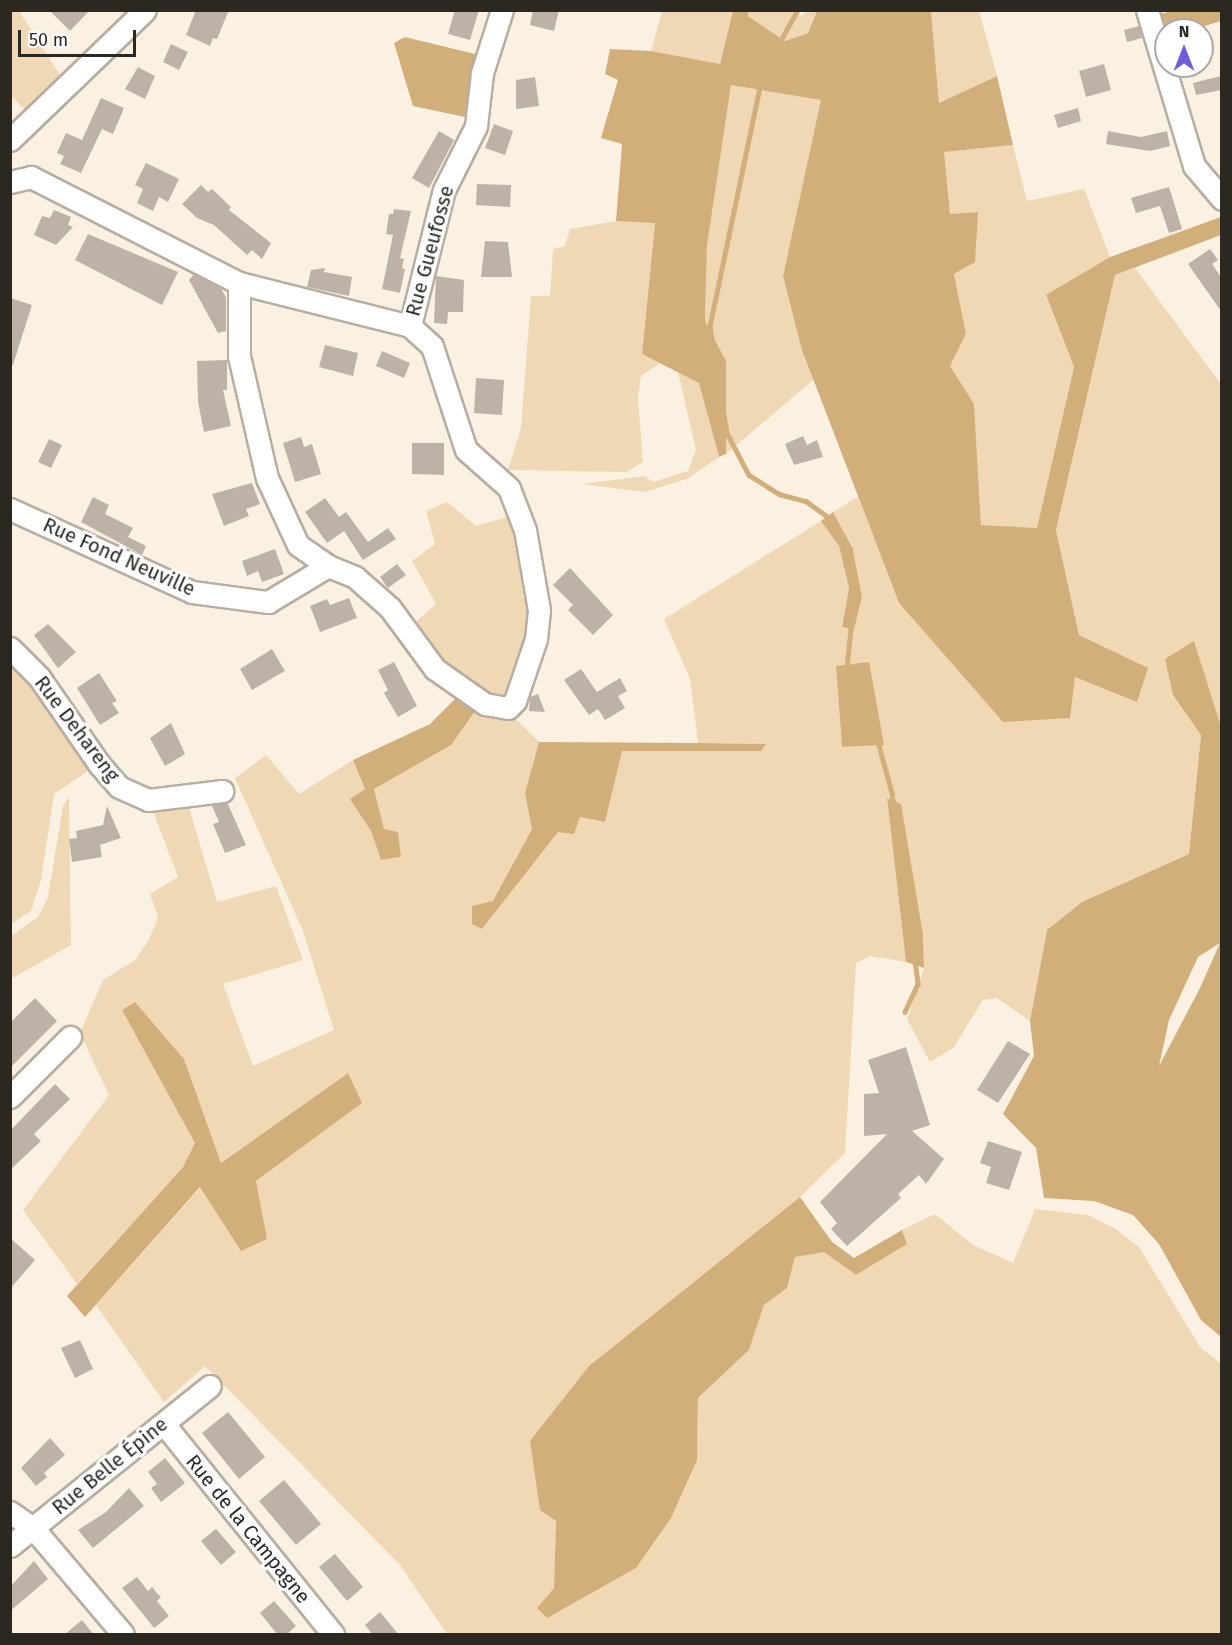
<!DOCTYPE html>
<html>
<head>
<meta charset="utf-8">
<style>
	body { margin:0 }
	#map { position:relative; width:1232px; height:1645px; overflow:hidden; background:#fbf1e3; font-family:"Fira Sans",sans-serif }
	div>[style] { position:absolute }
	.green>* { inset:0; background:#f0d8b4 }
	.forest>* { inset:0; background:#d2af7a }
	.stream>* { height:4.5px; margin:-2.25px; padding:0 2.25px; transform-origin:2.25px; border-radius:2.25px; background:#d2af7a }
	.building>* { inset:0; background:#bcb3a6 }
	.roads { filter:drop-shadow(2px 0 #b7ada0) drop-shadow(-2px 0 #b7ada0) drop-shadow(0 2px #b7ada0) drop-shadow(0 -2px #b7ada0) }
	.minor>* { height:21px; margin:-10.5px; padding:0 10.5px; transform-origin:10.5px; border-radius:10.5px; background:#fff }
	span { translate:-50% -50%; white-space:nowrap; text-align:center; line-height:1.15; -webkit-text-stroke:6px #fff; paint-order:stroke }
	.street-label { font-size:20px; color:#2b2822 }
	.frame { position:absolute; inset:0; border:12px solid #2b2822; pointer-events:none }
	.north { position:absolute; left:1154px; top:18px; width:60px; height:60px; box-sizing:border-box; background:#fff; border:2px solid #aaa9a7; border-radius:50%; rotate:0deg; font-size:16px; font-weight:700; line-height:24px; text-align:center; color:#2b2822 }
	.north::after { content:''; display:block; margin:auto; width:21px; height:27px; background:#735cd6; clip-path:polygon(50% 0,100% 100%,50% 72%,0 100%) }
	.scale { position:absolute; left:18px; top:30px; width:118px; height:27px; box-sizing:border-box; border:3px solid #2b2822; border-top:0; padding-left:8px; font-size:18px; line-height:21px; white-space:nowrap; color:#2b2822; -webkit-text-stroke:4px #fff; paint-order:stroke }
</style>
</head>
<body>
<div id="map">
	<div class="green">
		<div style="clip-path:polygon(10px 11px,19px 11px,65px 83px,30px 114px,11px 96px)"></div>
		<div style="clip-path:polygon(662px 11px,733px 11px,720px 64px,651px 51px)"></div>
		<div style="clip-path:polygon(749px 11px,793px 11px,802px 16px,807px 11px,817px 11px,808px 33px,785px 41px,748px 16px)"></div>
		<div style="clip-path:polygon(931px 11px,979px 11px,997px 76px,939px 103px)"></div>
		<div style="clip-path:polygon(731px 85px,822px 100px,783px 276px,813px 380px,726px 454px,726px 361px,705px 321px,707px 246px)"></div>
		<div style="clip-path:polygon(1013px 145px,1027px 201px,1084px 189px,1110px 257px,1046px 296px,1074px 367px,1037px 529px,981px 525px,974px 404px,949px 366px,966px 334px,954px 274px,977px 212px,950px 214px,943px 152px)"></div>
		<div style="clip-path:polygon(616px 221px,655px 222px,642px 354px,660px 363px,641px 376px,638px 398px,643px 462px,627px 472px,508px 470px,521px 428px,531px 296px,550px 296px,553px 249px,565px 246px,570px 229px)"></div>
		<div style="clip-path:polygon(evenodd,1135px 268px,1221px 384px,1221px 730px,1194px 641px,1173px 695px,1201px 735px,1189px 854px,1082px 902px,1047px 930px,1030px 1021px,997px 998px,983px 1000px,953px 1048px,930px 1062px,907px 1019px,924px 968px,923px 935px,887px 798px,906px 962px,870px 956px,856px 963px,845px 1153px,800px 1197px,589px 1366px,556px 1520px,554px 1588px,697px 1460px,698px 1398px,749px 1350px,764px 1305px,787px 1288px,795px 1257px,824px 1251px,856px 1275px,907px 1244px,902px 1230px,935px 1214px,973px 1245px,1013px 1263px,1035px 1209px,1087px 1215px,1116px 1229px,1139px 1247px,1200px 1347px,1221px 1364px,1221px 1634px,447px 1634px,400px 1565px,205px 1366px,164px 1402px,96px 1305px,201px 1187px,241px 1251px,256px 1181px,361px 1103px,347px 1073px,221px 1163px,184px 1059px,135px 1002px,122px 1010px,196px 1143px,183px 1167px,77px 1284px,23px 1210px,109px 1095px,80px 1033px,103px 980px,135px 960px,149px 940px,158px 917px,150px 894px,178px 877px,151px 806px,188px 804px,217px 902px,276px 886px,303px 960px,223px 984px,253px 1066px,334px 1030px,303px 931px,235px 778px,266px 755px,299px 794px,353px 760px,365px 789px,351px 799px,371px 831px,381px 860px,401px 857px,384px 830px,374px 789px,450px 745px,478px 707px,515px 718px,539px 742px,525px 793px,533px 829px,482px 929px,558px 831px,580px 817px,605px 822px,621px 751px,761px 750px,765px 744px,698px 743px,690px 679px,664px 619px,821px 521px,839px 546px,849px 588px,842px 627px,854px 629px,852px 547px,833px 512px,858px 497px,899px 603px,1003px 722px,1075px 677px,1147px 668px,1079px 635px,1056px 530px,1115px 275px,1135px 268px,836px 666px,883px 745px,842px 747px,836px 666px)"></div>
		<div style="clip-path:polygon(678px 372px,699px 383px,719px 457px,687px 479px,644px 492px,582px 484px,645px 476px,653px 482px,688px 471px,696px 450px)"></div>
		<div style="clip-path:polygon(447px 502px,476px 526px,513px 515px,533px 609px,533px 646px,506px 702px,461px 681px,414px 623px,436px 604px,412px 561px,435px 544px,426px 511px)"></div>
		<div style="clip-path:polygon(10px 650px,94px 767px,54px 794px,41px 880px,31px 911px,11px 924px)"></div>
		<div style="clip-path:polygon(69px 797px,71px 945px,11px 979px,11px 936px,38px 917px,48px 897px,63px 806px)"></div>
	</div>
	<div class="forest">
		<div style="clip-path:polygon(1176px 10px,1221px 11px,1221px 21px,1191px 30px,1166px 30px,1162px 39px,1160px 14px)"></div>
		<div style="clip-path:polygon(733px 11px,749px 11px,748px 16px,785px 41px,808px 33px,817px 11px,931px 11px,939px 103px,997px 76px,1013px 145px,944px 152px,950px 214px,978px 212px,975px 262px,954px 274px,966px 334px,950px 366px,974px 404px,981px 525px,1037px 528px,1074px 367px,1046px 295px,1110px 257px,1221px 217px,1221px 235px,1115px 275px,1056px 530px,1079px 635px,1148px 668px,1137px 702px,1075px 677px,1070px 718px,1003px 722px,899px 603px,802px 350px,783px 276px,821px 100px,731px 85px,707px 246px,705px 321px,726px 361px,726px 454px,719px 457px,699px 383px,642px 354px,655px 223px,616px 221px,622px 144px,601px 138px,618px 80px,605px 74px,610px 49px,651px 51px,720px 64px)"></div>
		<div style="clip-path:polygon(405px 37px,479px 55px,470px 118px,413px 106px,394px 43px)"></div>
		<div style="clip-path:polygon(833px 512px,852px 547px,862px 597px,854px 629px,842px 627px,849px 588px,839px 546px,821px 521px)"></div>
		<div style="clip-path:polygon(evenodd,1194px 641px,1222px 730px,1221px 1337px,1201px 1320px,1159px 1244px,1133px 1215px,1094px 1201px,1044px 1198px,1036px 1148px,1003px 1114px,1034px 1056px,1030px 1021px,1047px 930px,1082px 902px,1189px 854px,1201px 735px,1173px 695px,1165px 659px,1194px 641px,1220px 943px,1199px 990px,1159px 1066px,1169px 1020px,1198px 957px,1220px 943px)"></div>
		<div style="clip-path:polygon(869px 662px,884px 745px,842px 747px,836px 666px)"></div>
		<div style="clip-path:polygon(459px 695px,478px 707px,451px 745px,374px 789px,384px 829px,398px 832px,401px 857px,381px 860px,371px 831px,350px 799px,365px 789px,353px 760px,430px 724px)"></div>
		<div style="clip-path:polygon(539px 742px,698px 743px,766px 744px,761px 751px,622px 751px,605px 822px,580px 817px,574px 834px,558px 832px,482px 929px,472px 924px,472px 906px,493px 901px,532px 829px,525px 793px)"></div>
		<div style="clip-path:polygon(887px 798px,901px 804px,923px 935px,924px 968px,906px 962px)"></div>
		<div style="clip-path:polygon(135px 1002px,184px 1059px,221px 1163px,348px 1073px,362px 1103px,256px 1181px,267px 1239px,241px 1251px,200px 1187px,85px 1317px,67px 1296px,183px 1167px,195px 1143px,122px 1010px)"></div>
		<div style="clip-path:polygon(800px 1197px,832px 1242px,854px 1258px,902px 1230px,907px 1244px,856px 1275px,824px 1252px,795px 1257px,787px 1288px,764px 1305px,749px 1350px,698px 1398px,697px 1460px,671px 1518px,636px 1568px,547px 1618px,537px 1608px,554px 1588px,556px 1521px,540px 1510px,530px 1441px,589px 1366px)"></div>
	</div>
	<div class="stream">
		<div style="left:798px;top:10px;width:72px;rotate:119.1deg"></div>
		<div style="left:763px;top:73px;width:258px;rotate:101.8deg"></div>
		<div style="left:710px;top:326px;width:108px;rotate:81deg"></div>
		<div style="left:727px;top:433px;width:47px;rotate:62.4deg"></div>
		<div style="left:749px;top:475px;width:36px;rotate:32deg"></div>
		<div style="left:779px;top:494px;width:28px;rotate:15deg"></div>
		<div style="left:806px;top:501px;width:27px;rotate:36deg"></div>
		<div style="left:828px;top:517px;width:39px;rotate:55deg"></div>
		<div style="left:850px;top:549px;width:34px;rotate:80deg"></div>
		<div style="left:856px;top:582px;width:96px;rotate:96deg"></div>
		<div style="left:846px;top:677px;width:68px;rotate:63.1deg"></div>
		<div style="left:877px;top:738px;width:57px;rotate:74.7deg"></div>
		<div style="left:892px;top:793px;width:193px;rotate:82.2deg"></div>
		<div style="left:918px;top:984px;width:31px;rotate:115deg"></div>
	</div>
	<div class="building">
		<div style="clip-path:polygon(49px 10px,90px 10px,70px 31px)"></div>
		<div style="clip-path:polygon(196px 10px,229px 10px,217px 39px,213px 38px,210px 46px,186px 35px)"></div>
		<div style="clip-path:polygon(455px 10px,479px 10px,470px 40px,448px 34px)"></div>
		<div style="clip-path:polygon(533px 10px,559px 10px,554px 31px,530px 25px)"></div>
		<div style="clip-path:polygon(1139px 26px,1142px 38px,1127px 42px,1124px 30px)"></div>
		<div style="clip-path:polygon(171px 44px,188px 52px,179px 70px,163px 62px)"></div>
		<div style="clip-path:polygon(1104px 64px,1111px 90px,1086px 97px,1079px 71px)"></div>
		<div style="clip-path:polygon(138px 67px,155px 76px,145px 99px,125px 89px)"></div>
		<div style="clip-path:polygon(1221px 76px,1221px 90px,1196px 95px,1193px 83px)"></div>
		<div style="clip-path:polygon(535px 77px,539px 106px,516px 109px,516px 80px)"></div>
		<div style="clip-path:polygon(101px 98px,124px 108px,113px 134px,102px 129px,81px 173px,60px 164px,64px 156px,57px 153px,66px 133px,82px 140px)"></div>
		<div style="clip-path:polygon(1078px 108px,1081px 121px,1058px 128px,1054px 115px)"></div>
		<div style="clip-path:polygon(494px 124px,513px 131px,505px 155px,485px 148px)"></div>
		<div style="clip-path:polygon(439px 131px,454px 140px,429px 188px,412px 178px)"></div>
		<div style="clip-path:polygon(1108px 131px,1141px 137px,1167px 131px,1170px 146px,1150px 151px,1106px 144px)"></div>
		<div style="clip-path:polygon(146px 163px,179px 179px,168px 202px,159px 197px,153px 211px,137px 203px,143px 189px,135px 185px)"></div>
		<div style="clip-path:polygon(477px 184px,511px 185px,510px 207px,476px 205px)"></div>
		<div style="clip-path:polygon(201px 185px,208px 192px,212px 189px,231px 207px,229px 210px,271px 243px,262px 259px,252px 250px,247px 255px,214px 225px,197px 218px,182px 204px)"></div>
		<div style="clip-path:polygon(1169px 187px,1182px 229px,1169px 233px,1160px 206px,1136px 213px,1131px 198px)"></div>
		<div style="clip-path:polygon(394px 209px,411px 211px,400px 258px,404px 259px,402px 268px,405px 269px,400px 293px,382px 289px,393px 235px,386px 234px,389px 214px,393px 214px)"></div>
		<div style="clip-path:polygon(54px 210px,71px 217px,68px 225px,73px 227px,56px 245px,34px 235px,42px 216px,50px 218px)"></div>
		<div style="clip-path:polygon(88px 234px,178px 272px,162px 305px,75px 260px)"></div>
		<div style="clip-path:polygon(485px 241px,508px 242px,512px 277px,481px 277px)"></div>
		<div style="clip-path:polygon(1210px 249px,1218px 260px,1212px 264px,1221px 277px,1221px 311px,1188px 264px)"></div>
		<div style="clip-path:polygon(325px 268px,324px 272px,352px 277px,349px 296px,307px 287px,311px 270px)"></div>
		<div style="clip-path:polygon(194px 274px,220px 287px,226px 297px,226px 331px,218px 333px,189px 280px)"></div>
		<div style="clip-path:polygon(436px 276px,464px 280px,463px 312px,448px 312px,447px 324px,434px 323px)"></div>
		<div style="clip-path:polygon(10px 298px,32px 305px,13px 365px,10px 365px)"></div>
		<div style="clip-path:polygon(325px 345px,358px 353px,353px 376px,319px 367px)"></div>
		<div style="clip-path:polygon(382px 351px,410px 363px,404px 378px,376px 366px)"></div>
		<div style="clip-path:polygon(227px 360px,227px 390px,223px 390px,231px 426px,204px 432px,198px 402px,197px 361px)"></div>
		<div style="clip-path:polygon(476px 378px,504px 380px,502px 415px,474px 413px)"></div>
		<div style="clip-path:polygon(803px 436px,807px 445px,817px 440px,823px 457px,794px 465px,785px 444px)"></div>
		<div style="clip-path:polygon(301px 437px,304px 447px,312px 444px,321px 474px,295px 482px,283px 443px)"></div>
		<div style="clip-path:polygon(49px 439px,62px 445px,51px 468px,38px 462px)"></div>
		<div style="clip-path:polygon(412px 443px,444px 443px,444px 475px,412px 474px)"></div>
		<div style="clip-path:polygon(252px 483px,260px 504px,246px 509px,249px 516px,224px 526px,212px 494px)"></div>
		<div style="clip-path:polygon(93px 497px,109px 505px,105px 514px,133px 528px,128px 537px,146px 546px,142px 555px,81px 522px)"></div>
		<div style="clip-path:polygon(325px 498px,339px 517px,346px 512px,368px 542px,388px 528px,396px 539px,363px 560px,344px 531px,327px 543px,305px 512px)"></div>
		<div style="clip-path:polygon(275px 549px,284px 574px,262px 582px,258px 571px,247px 576px,242px 561px)"></div>
		<div style="clip-path:polygon(397px 564px,406px 575px,388px 588px,380px 577px)"></div>
		<div style="clip-path:polygon(570px 568px,613px 615px,593px 635px,568px 610px,573px 605px,553px 585px)"></div>
		<div style="clip-path:polygon(349px 598px,357px 618px,320px 632px,310px 606px,327px 599px,330px 605px)"></div>
		<div style="clip-path:polygon(48px 624px,76px 652px,58px 668px,34px 635px)"></div>
		<div style="clip-path:polygon(272px 649px,285px 671px,252px 690px,240px 669px)"></div>
		<div style="clip-path:polygon(394px 662px,417px 706px,398px 717px,384px 693px,388px 690px,378px 670px)"></div>
		<div style="clip-path:polygon(581px 669px,597px 692px,620px 678px,627px 691px,618px 696px,625px 708px,605px 720px,598px 709px,589px 715px,564px 680px)"></div>
		<div style="clip-path:polygon(99px 673px,117px 701px,112px 703px,119px 713px,100px 725px,77px 688px)"></div>
		<div style="clip-path:polygon(538px 694px,545px 712px,529px 711px,530px 697px)"></div>
		<div style="clip-path:polygon(171px 723px,185px 754px,165px 766px,150px 738px)"></div>
		<div style="clip-path:polygon(227px 802px,246px 845px,225px 853px,213px 824px,219px 822px,212px 806px)"></div>
		<div style="clip-path:polygon(107px 806px,121px 838px,100px 845px,102px 857px,72px 862px,69px 839px,77px 838px,76px 831px,103px 825px)"></div>
		<div style="clip-path:polygon(35px 998px,57px 1021px,10px 1068px,10px 1023px)"></div>
		<div style="clip-path:polygon(1008px 1041px,1030px 1054px,998px 1103px,977px 1090px)"></div>
		<div style="clip-path:polygon(906px 1047px,930px 1125px,912px 1131px,944px 1159px,926px 1184px,919px 1175px,898px 1194px,901px 1198px,847px 1246px,831px 1229px,837px 1223px,820px 1202px,887px 1134px,864px 1136px,864px 1094px,879px 1093px,868px 1060px)"></div>
		<div style="clip-path:polygon(55px 1084px,70px 1099px,34px 1134px,41px 1141px,10px 1170px,10px 1131px)"></div>
		<div style="clip-path:polygon(988px 1141px,1022px 1152px,1009px 1190px,986px 1183px,991px 1167px,980px 1163px)"></div>
		<div style="clip-path:polygon(10px 1238px,35px 1260px,10px 1289px)"></div>
		<div style="clip-path:polygon(80px 1340px,93px 1369px,75px 1378px,61px 1348px)"></div>
		<div style="clip-path:polygon(228px 1412px,265px 1457px,239px 1479px,202px 1433px)"></div>
		<div style="clip-path:polygon(50px 1438px,65px 1455px,44px 1473px,47px 1477px,36px 1486px,21px 1468px)"></div>
		<div style="clip-path:polygon(165px 1458px,185px 1483px,161px 1502px,151px 1488px,157px 1484px,148px 1472px)"></div>
		<div style="clip-path:polygon(284px 1480px,321px 1524px,296px 1545px,259px 1501px)"></div>
		<div style="clip-path:polygon(129px 1488px,144px 1506px,93px 1548px,78px 1530px,106px 1512px)"></div>
		<div style="clip-path:polygon(216px 1529px,236px 1552px,221px 1565px,201px 1541px)"></div>
		<div style="clip-path:polygon(335px 1554px,363px 1587px,347px 1601px,319px 1567px)"></div>
		<div style="clip-path:polygon(34px 1561px,48px 1579px,10px 1611px,10px 1587px)"></div>
		<div style="clip-path:polygon(137px 1577px,148px 1591px,152px 1587px,156px 1592px,161px 1597px,157px 1601px,169px 1616px,154px 1628px,122px 1588px)"></div>
		<div style="clip-path:polygon(274px 1601px,296px 1626px,286px 1635px,278px 1635px,260px 1613px)"></div>
		<div style="clip-path:polygon(380px 1612px,399px 1635px,373px 1635px,365px 1625px)"></div>
		<div style="clip-path:polygon(82px 1620px,94px 1635px,64px 1635px)"></div>
	</div>
	<div class="roads">
		<div class="minor">
			<div style="left:1147px;top:10px;width:163px;rotate:73.2deg"></div>
			<div style="left:1194px;top:166px;width:43px;rotate:49.7deg"></div>
			<div style="left:10px;top:140px;width:187px;rotate:-43.9deg"></div>
			<div style="left:10px;top:182px;width:22px;rotate:-13deg"></div>
			<div style="left:31px;top:177px;width:233px;rotate:27deg"></div>
			<div style="left:239px;top:283px;width:176px;rotate:14.1deg"></div>
			<div style="left:239px;top:283px;width:73px;rotate:90deg"></div>
			<div style="left:239px;top:356px;width:125px;rotate:77.1deg"></div>
			<div style="left:267px;top:478px;width:74px;rotate:65.2deg"></div>
			<div style="left:298px;top:545px;width:37px;rotate:35deg"></div>
			<div style="left:328px;top:566px;width:29px;rotate:22deg"></div>
			<div style="left:355px;top:577px;width:47px;rotate:41.5deg"></div>
			<div style="left:390px;top:608px;width:76px;rotate:53.6deg"></div>
			<div style="left:435px;top:669px;width:61px;rotate:35deg"></div>
			<div style="left:485px;top:704px;width:23px;rotate:10deg"></div>
			<div style="left:508px;top:708px;width:10px;rotate:-45deg"></div>
			<div style="left:515px;top:701px;width:65px;rotate:-71.3deg"></div>
			<div style="left:536px;top:639px;width:29px;rotate:-84deg"></div>
			<div style="left:539px;top:610px;width:81px;rotate:-99.9deg"></div>
			<div style="left:525px;top:530px;width:45px;rotate:-110.9deg"></div>
			<div style="left:509px;top:488px;width:57px;rotate:-138.5deg"></div>
			<div style="left:466px;top:450px;width:109px;rotate:-108.1deg"></div>
			<div style="left:432px;top:346px;width:30px;rotate:-138deg"></div>
			<div style="left:410px;top:326px;width:140px;rotate:-76deg"></div>
			<div style="left:444px;top:190px;width:72px;rotate:-63.4deg"></div>
			<div style="left:476px;top:126px;width:53px;rotate:-83.5deg"></div>
			<div style="left:482px;top:73px;width:66px;rotate:-72.4deg"></div>
			<div style="left:10px;top:509px;width:200px;rotate:24.5deg"></div>
			<div style="left:192px;top:592px;width:77px;rotate:7.5deg"></div>
			<div style="left:268px;top:602px;width:70px;rotate:-31deg"></div>
			<div style="left:10px;top:648px;width:41px;rotate:45deg"></div>
			<div style="left:39px;top:677px;width:106px;rotate:55.4deg"></div>
			<div style="left:99px;top:764px;width:30px;rotate:49deg"></div>
			<div style="left:119px;top:787px;width:32px;rotate:24deg"></div>
			<div style="left:148px;top:800px;width:75px;rotate:-6.9deg"></div>
			<div style="left:10px;top:1097px;width:85px;rotate:-45deg"></div>
			<div style="left:164px;top:1424px;width:270px;rotate:51.2deg"></div>
			<div style="left:10px;top:1512px;width:28px;rotate:35deg"></div>
			<div style="left:33px;top:1528px;width:139px;rotate:49.7deg"></div>
			<div style="left:10px;top:1546px;width:256px;rotate:-38.7deg"></div>
		</div>
	</div>
	<div class="street-label">
		<span style="left:430px;top:251px;rotate:-75deg">Rue Gueufosse</span>
		<span style="left:119px;top:557px;rotate:24deg">Rue Fond Neuville</span>
		<span style="left:77px;top:729px;rotate:53deg">Rue Dehareng</span>
		<span style="left:110px;top:1466px;rotate:-39deg">Rue Belle Épine</span>
		<span style="left:248px;top:1529px;rotate:51deg">Rue de la Campagne</span>
	</div>
	<div class="frame"></div>
	<div class="north">N</div>
	<div class="scale">50 m</div>
</div>
</body>
</html>
